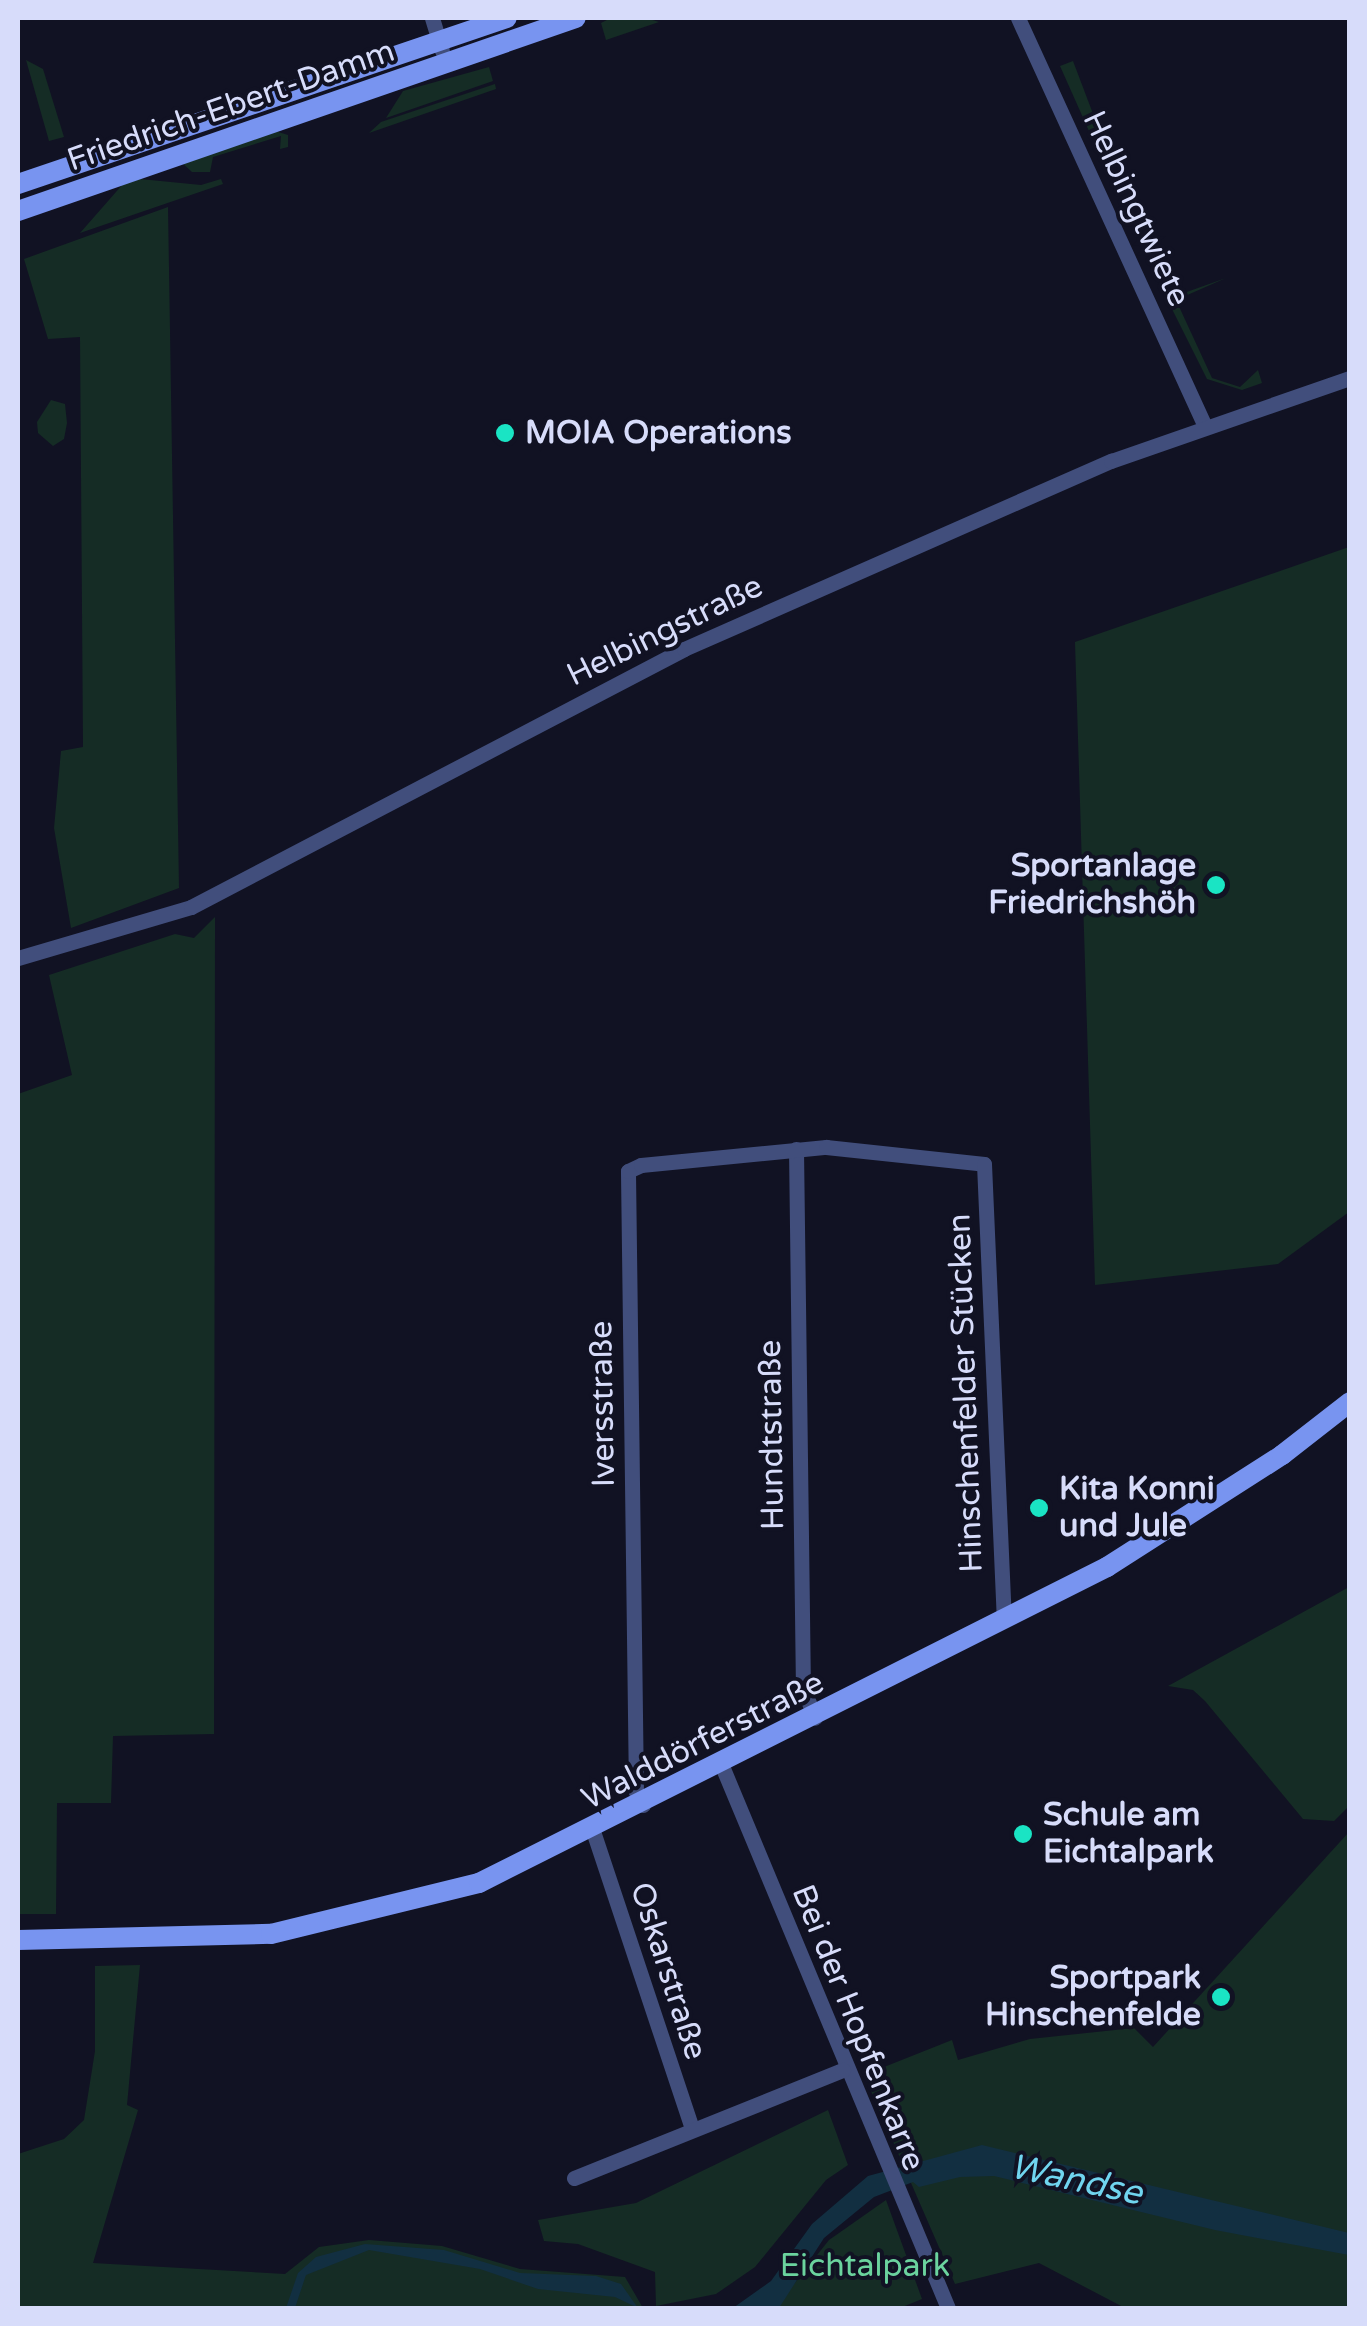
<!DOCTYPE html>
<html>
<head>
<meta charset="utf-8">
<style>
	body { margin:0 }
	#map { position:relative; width:1367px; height:2326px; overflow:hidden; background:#111223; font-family:"Varela Round",sans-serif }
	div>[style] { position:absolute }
	.green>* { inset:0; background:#152c25 }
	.water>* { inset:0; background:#122f41 }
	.street>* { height:15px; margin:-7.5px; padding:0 7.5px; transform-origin:7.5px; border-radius:7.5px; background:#414e7c }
	.secondary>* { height:20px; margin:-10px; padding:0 10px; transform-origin:10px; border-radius:10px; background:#7894f0 }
	.dots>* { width:28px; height:28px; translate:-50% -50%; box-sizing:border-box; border:5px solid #111223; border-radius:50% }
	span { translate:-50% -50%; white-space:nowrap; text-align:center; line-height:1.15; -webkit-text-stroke:8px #111223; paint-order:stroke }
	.street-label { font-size:32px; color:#d7dcfa }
	.poi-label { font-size:32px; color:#d7dcfa; font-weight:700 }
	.left { translate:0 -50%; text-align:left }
	.right { translate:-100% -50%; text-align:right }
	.park-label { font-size:32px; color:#6bd39e }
	.water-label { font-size:35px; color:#70d5ef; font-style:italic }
	.frame { position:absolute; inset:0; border:20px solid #d7dcfa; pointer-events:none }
</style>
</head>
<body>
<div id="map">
	<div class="green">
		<div style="clip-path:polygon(611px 18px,646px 18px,659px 22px,606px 40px,601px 23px)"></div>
		<div style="clip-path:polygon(26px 60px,43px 69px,64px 137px,49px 141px)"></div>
		<div style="clip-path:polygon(1073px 61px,1109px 156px,1101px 158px,1060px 66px)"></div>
		<div style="clip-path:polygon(489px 67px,493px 81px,386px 118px,403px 91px)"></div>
		<div style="clip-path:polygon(495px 84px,496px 89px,369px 133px,381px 122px)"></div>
		<div style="clip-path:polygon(275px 131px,288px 135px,288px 147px,280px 149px,281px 136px,213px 157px,210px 172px,192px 172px,181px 162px)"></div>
		<div style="clip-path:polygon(140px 179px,201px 185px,221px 179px,223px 184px,80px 233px,123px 184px)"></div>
		<div style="clip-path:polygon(168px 207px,179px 888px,71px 928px,54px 828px,61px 751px,83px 747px,80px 337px,48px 339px,24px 259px)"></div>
		<div style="clip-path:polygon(1226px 278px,1176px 300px,1212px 378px,1240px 387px,1258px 370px,1262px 383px,1242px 390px,1207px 379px,1167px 299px)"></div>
		<div style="clip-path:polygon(51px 400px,65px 404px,67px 423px,64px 439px,53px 446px,38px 433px,37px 422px)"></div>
		<div style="clip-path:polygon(1349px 547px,1349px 1212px,1278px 1264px,1095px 1285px,1075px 642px)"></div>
		<div style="clip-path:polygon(215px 917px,214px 1734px,113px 1736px,111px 1803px,57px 1803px,56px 1914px,18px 1914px,18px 1094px,72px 1075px,49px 975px,175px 934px,194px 938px)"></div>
		<div style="clip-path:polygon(1349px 1587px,1349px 1806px,1334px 1821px,1303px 1819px,1205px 1701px,1193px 1690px,1168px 1686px)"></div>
		<div style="clip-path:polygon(1349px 1832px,1349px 2308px,1125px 2308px,1039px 2263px,955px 2284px,864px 2075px,952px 2040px,958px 2060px,1030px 2039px,1134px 2028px,1153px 2047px)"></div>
		<div style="clip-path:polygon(140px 1965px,127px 2105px,138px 2110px,93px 2263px,285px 2274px,319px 2247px,369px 2240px,442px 2246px,520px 2269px,625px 2277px,643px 2308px,18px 2308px,18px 2154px,64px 2139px,84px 2120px,95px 2051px,95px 1966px)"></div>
		<div style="clip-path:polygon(828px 2110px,848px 2165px,826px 2180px,755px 2267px,716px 2294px,656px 2306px,655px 2272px,578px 2244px,544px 2241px,538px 2220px,636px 2203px)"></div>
		<div style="clip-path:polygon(886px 2200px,922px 2299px,900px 2308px,775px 2308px,829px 2240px)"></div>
	</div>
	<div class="water">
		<div style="clip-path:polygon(982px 2145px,1349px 2233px,1349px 2255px,1215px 2230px,994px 2176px,960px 2177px,919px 2187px,913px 2182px,874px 2197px,824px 2238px,779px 2308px,733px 2308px,771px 2281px,812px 2224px,868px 2176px)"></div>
		<div style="clip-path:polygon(365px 2244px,444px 2250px,520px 2273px,596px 2276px,621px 2284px,638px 2308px,615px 2297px,538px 2289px,480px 2269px,369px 2250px,306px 2275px,295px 2308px,286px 2308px,298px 2273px,316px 2257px)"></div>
	</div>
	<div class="street">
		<div style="left:432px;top:18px;width:34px;rotate:73deg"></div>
		<div style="left:1018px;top:18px;width:447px;rotate:65.4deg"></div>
		<div style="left:18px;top:958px;width:180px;rotate:-16.4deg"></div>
		<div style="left:191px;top:907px;width:556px;rotate:-27.62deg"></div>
		<div style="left:684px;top:649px;width:467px;rotate:-23.8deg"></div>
		<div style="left:1111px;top:461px;width:253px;rotate:-19.2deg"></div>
		<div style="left:796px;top:1149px;width:539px;rotate:89.26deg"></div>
		<div style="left:803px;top:1688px;width:32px;rotate:68deg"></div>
		<div style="left:722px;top:1766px;width:587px;rotate:67.37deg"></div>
		<div style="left:643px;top:1805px;width:15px;rotate:-118deg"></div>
		<div style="left:636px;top:1792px;width:621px;rotate:-90.74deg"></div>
		<div style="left:628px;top:1171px;width:14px;rotate:-25deg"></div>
		<div style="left:641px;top:1165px;width:186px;rotate:-5.6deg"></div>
		<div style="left:826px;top:1147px;width:159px;rotate:6.1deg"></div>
		<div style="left:984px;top:1164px;width:456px;rotate:87.5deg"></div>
		<div style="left:593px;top:1831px;width:314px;rotate:71.6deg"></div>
		<div style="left:574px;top:2178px;width:290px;rotate:-21.9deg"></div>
	</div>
	<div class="secondary">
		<div style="left:18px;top:184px;width:516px;rotate:-18.75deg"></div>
		<div style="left:18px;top:211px;width:590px;rotate:-19.08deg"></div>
		<div style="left:18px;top:1940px;width:253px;rotate:-1.4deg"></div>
		<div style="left:271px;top:1934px;width:214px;rotate:-13.8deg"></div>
		<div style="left:479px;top:1883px;width:703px;rotate:-26.71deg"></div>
		<div style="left:1107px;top:1567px;width:208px;rotate:-32.6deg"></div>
		<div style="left:1282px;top:1455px;width:86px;rotate:-37.9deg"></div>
	</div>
	<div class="dots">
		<div style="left:505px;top:433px;background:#1ae4c4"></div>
		<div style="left:1216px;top:885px;background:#1ae4c4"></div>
		<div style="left:1039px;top:1508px;background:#1ae4c4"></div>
		<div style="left:1023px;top:1834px;background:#1ae4c4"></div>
		<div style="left:1221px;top:1997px;background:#1ae4c4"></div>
	</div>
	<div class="street-label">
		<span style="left:231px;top:106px;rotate:-19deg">Friedrich-Ebert-Damm</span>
		<span style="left:1136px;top:209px;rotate:65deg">Helbingtwiete</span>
		<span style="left:665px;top:631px;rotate:-26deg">Helbingstraße</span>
		<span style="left:966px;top:1393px;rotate:-92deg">Hinschenfelder Stücken</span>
		<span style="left:603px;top:1404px;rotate:-91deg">Iversstraße</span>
		<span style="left:772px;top:1435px;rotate:-91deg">Hundtstraße</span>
		<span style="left:703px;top:1741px;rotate:-27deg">Walddörferstraße</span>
		<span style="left:668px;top:1971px;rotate:72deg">Oskarstraße</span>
		<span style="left:858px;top:2028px;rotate:68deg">Bei der Hopfenkarre</span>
	</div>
	<div class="poi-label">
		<span class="left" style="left:525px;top:433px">MOIA Operations</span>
		<span class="right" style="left:1196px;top:885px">Sportanlage<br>Friedrichshöh</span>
		<span class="left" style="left:1059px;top:1508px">Kita Konni<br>und Jule</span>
		<span class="left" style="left:1043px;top:1834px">Schule am<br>Eichtalpark</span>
		<span class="right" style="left:1201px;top:1997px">Sportpark<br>Hinschenfelde</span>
	</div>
	<div class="park-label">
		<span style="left:865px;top:2266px">Eichtalpark</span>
	</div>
	<div class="water-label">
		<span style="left:1076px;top:2180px;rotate:12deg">Wandse</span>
	</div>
	<div class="frame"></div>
</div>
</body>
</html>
